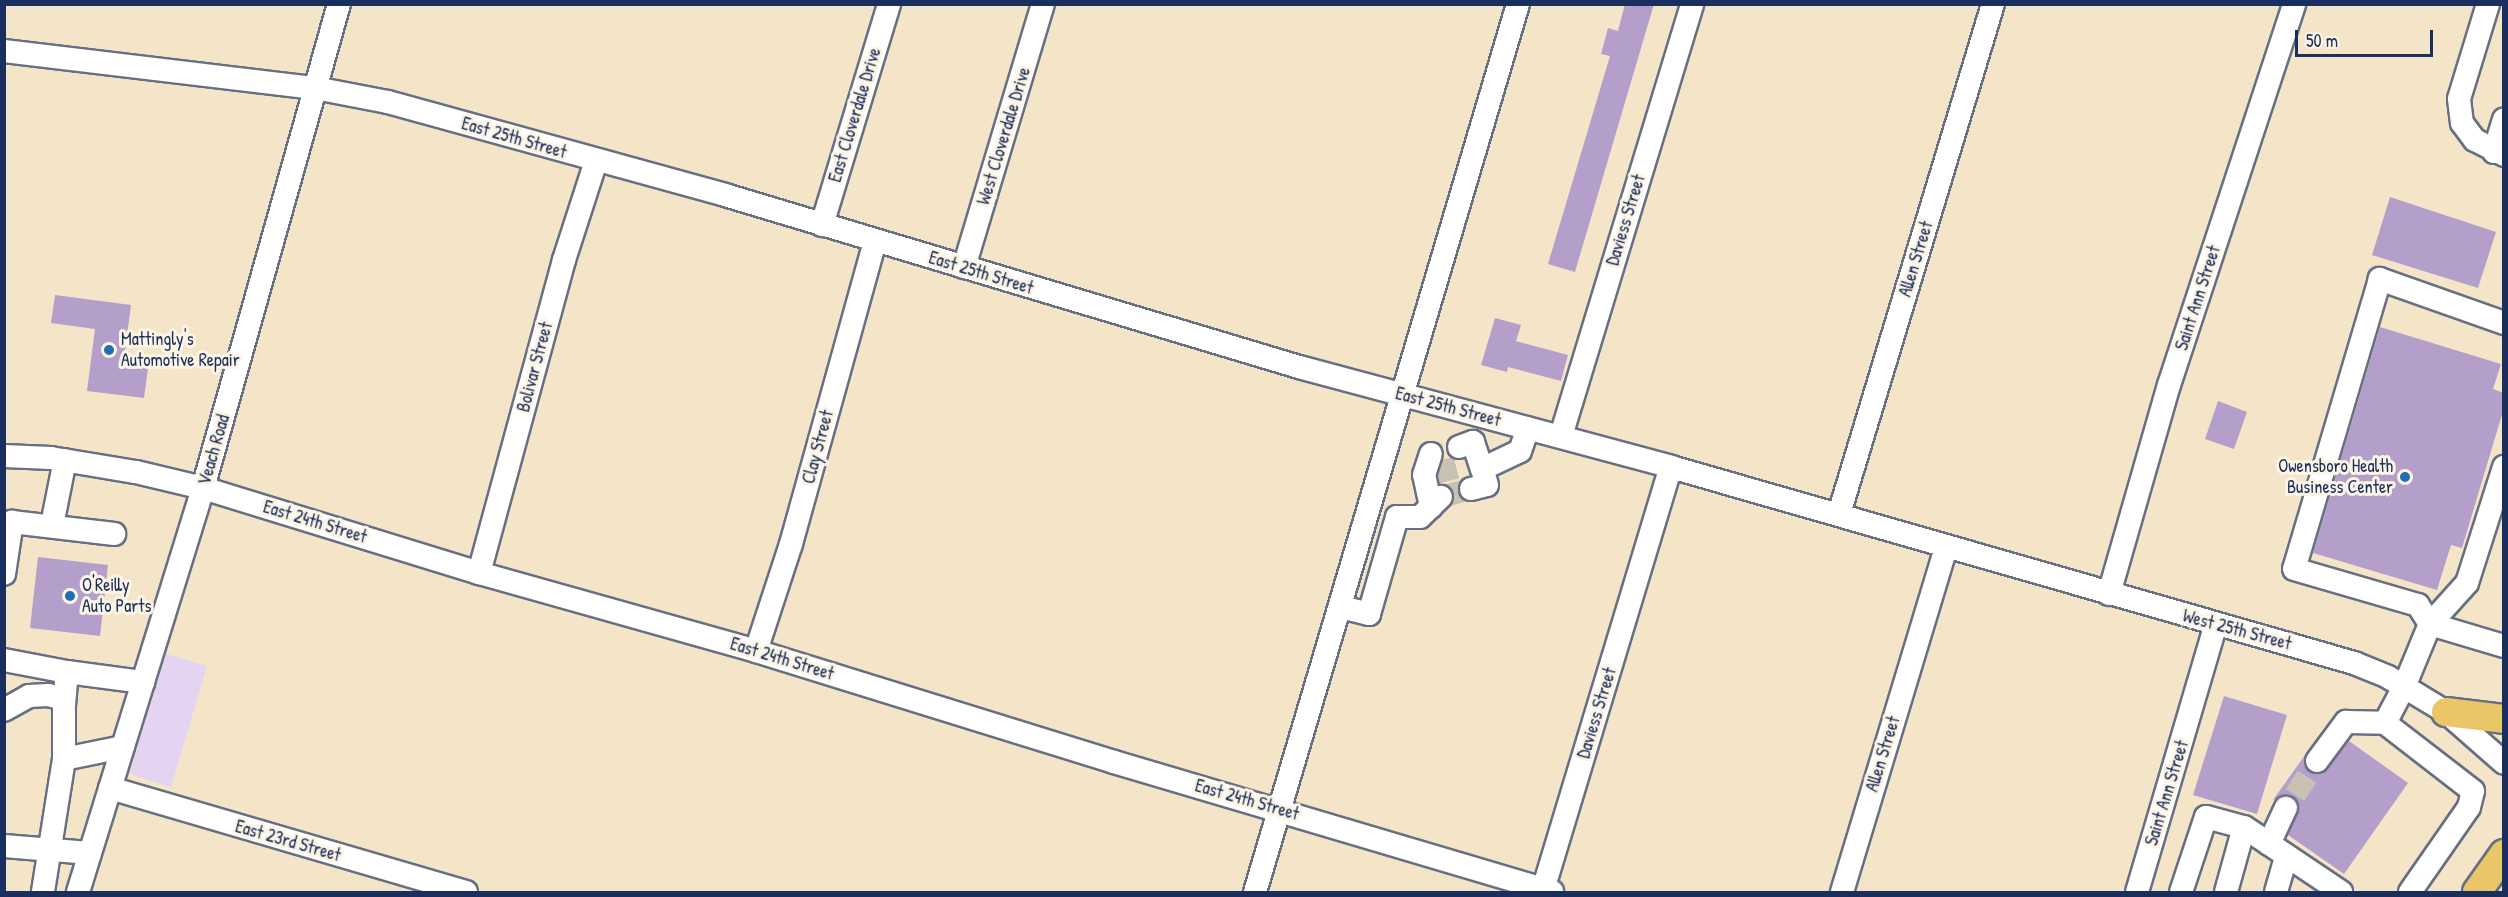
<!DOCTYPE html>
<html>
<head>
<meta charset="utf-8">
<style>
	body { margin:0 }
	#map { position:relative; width:2508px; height:897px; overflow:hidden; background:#f4e5c9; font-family:"Patrick Hand",sans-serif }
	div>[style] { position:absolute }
	.built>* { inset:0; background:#e4d3f1 }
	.building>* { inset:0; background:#b49fcb }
	.minor-tunnel>* { height:22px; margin-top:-11px; transform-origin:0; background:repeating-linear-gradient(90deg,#c9c1b4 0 22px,transparent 0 33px) }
	.roads { filter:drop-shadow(2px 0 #676f83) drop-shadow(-2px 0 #676f83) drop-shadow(0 2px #676f83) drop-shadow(0 -2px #676f83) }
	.minor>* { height:22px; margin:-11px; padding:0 11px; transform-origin:11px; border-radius:11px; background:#fff }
	.major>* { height:28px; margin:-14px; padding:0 14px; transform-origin:14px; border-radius:14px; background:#eac669 }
	.dots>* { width:16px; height:16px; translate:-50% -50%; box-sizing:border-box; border:3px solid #fcf5e5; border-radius:50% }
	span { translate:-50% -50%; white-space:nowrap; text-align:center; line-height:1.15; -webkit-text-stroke:6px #fcf5e5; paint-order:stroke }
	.street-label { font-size:18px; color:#1b2f5e }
	.poi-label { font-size:18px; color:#1b2f5e }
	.left { translate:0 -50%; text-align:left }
	.right { translate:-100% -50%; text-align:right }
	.frame { position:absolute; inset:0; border:6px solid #1b2f5e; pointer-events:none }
	.scale { position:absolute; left:2295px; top:30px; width:138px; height:27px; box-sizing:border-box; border:3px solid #1b2f5e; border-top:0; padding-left:8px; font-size:18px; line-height:21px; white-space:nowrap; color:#1b2f5e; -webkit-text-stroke:4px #fcf5e5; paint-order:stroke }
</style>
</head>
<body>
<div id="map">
	<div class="built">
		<div style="clip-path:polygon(166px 654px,207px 666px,171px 787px,135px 776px,130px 772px)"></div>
	</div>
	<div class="building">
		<div style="clip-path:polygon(1625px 4px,1654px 4px,1575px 272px,1548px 264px,1610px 56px,1601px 54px,1608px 28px,1618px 31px)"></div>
		<div style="clip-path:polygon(2390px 197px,2496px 232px,2478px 288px,2372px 255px)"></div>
		<div style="clip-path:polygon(55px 295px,131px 305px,124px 358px,149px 361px,144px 398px,87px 391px,95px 329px,51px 323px)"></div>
		<div style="clip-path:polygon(1495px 318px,1521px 325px,1516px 341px,1568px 355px,1561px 381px,1508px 367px,1507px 372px,1481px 365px)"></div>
		<div style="clip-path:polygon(2380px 327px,2501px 364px,2493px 389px,2504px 393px,2504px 408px,2462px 548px,2451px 545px,2437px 590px,2313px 553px)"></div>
		<div style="clip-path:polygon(2218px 401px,2247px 412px,2234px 449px,2205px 439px)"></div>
		<div style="clip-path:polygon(38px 557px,108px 565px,100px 636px,30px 628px)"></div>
		<div style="clip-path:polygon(2224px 696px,2287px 715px,2257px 814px,2193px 795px)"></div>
		<div style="clip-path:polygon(2349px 741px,2408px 783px,2344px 874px,2288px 835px,2298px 813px,2297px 800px,2285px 795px,2273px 800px,2305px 755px,2304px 766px,2309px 771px,2322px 774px)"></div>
	</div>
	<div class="minor-tunnel">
		<div style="left:1435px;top:473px;width:30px;rotate:-14deg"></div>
		<div style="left:1441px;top:497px;width:31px;rotate:-15deg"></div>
		<div style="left:2295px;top:795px;width:40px;rotate:-57.1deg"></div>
	</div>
	<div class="roads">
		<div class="minor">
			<div style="left:2488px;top:4px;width:99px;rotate:107deg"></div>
			<div style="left:2459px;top:99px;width:24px;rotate:83deg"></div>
			<div style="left:2462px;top:123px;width:21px;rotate:53deg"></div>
			<div style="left:2475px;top:140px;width:33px;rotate:27deg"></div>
			<div style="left:4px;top:51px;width:313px;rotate:6.8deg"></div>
			<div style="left:315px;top:88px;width:74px;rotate:10.9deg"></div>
			<div style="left:388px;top:102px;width:350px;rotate:15.4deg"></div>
			<div style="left:725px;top:195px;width:599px;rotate:16.68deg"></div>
			<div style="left:1299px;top:367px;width:385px;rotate:15deg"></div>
			<div style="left:1671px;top:467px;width:711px;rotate:16.01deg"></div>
			<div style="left:2354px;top:663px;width:37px;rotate:22deg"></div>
			<div style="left:2388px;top:677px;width:68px;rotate:31.1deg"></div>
			<div style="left:2446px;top:712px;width:77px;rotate:41.3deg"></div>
			<div style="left:2494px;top:152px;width:34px;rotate:-73deg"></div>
			<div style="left:822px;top:225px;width:231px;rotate:-73.1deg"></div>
			<div style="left:964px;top:267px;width:275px;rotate:-73.3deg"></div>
			<div style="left:2504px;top:323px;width:132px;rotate:-160.5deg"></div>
			<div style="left:2380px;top:279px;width:302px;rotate:106.5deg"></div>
			<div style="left:2294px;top:569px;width:129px;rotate:16.2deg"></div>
			<div style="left:2418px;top:605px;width:22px;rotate:58deg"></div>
			<div style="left:2430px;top:624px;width:55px;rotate:-47.9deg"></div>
			<div style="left:2467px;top:583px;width:122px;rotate:-72.3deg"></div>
			<div style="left:1561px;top:436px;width:451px;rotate:-73.1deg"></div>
			<div style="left:1459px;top:447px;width:15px;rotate:-20deg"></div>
			<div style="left:1473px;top:442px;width:28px;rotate:72deg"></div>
			<div style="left:4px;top:456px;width:47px;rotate:2.4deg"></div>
			<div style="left:51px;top:458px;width:86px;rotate:9.4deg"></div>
			<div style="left:136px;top:472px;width:69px;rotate:13.4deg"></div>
			<div style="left:203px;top:488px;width:289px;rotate:17.1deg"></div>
			<div style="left:479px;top:573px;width:288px;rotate:15.7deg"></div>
			<div style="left:756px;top:651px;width:375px;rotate:17.2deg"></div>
			<div style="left:1114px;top:762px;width:457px;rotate:16.5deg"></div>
			<div style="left:1471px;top:489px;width:16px;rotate:-14deg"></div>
			<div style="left:1487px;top:485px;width:17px;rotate:-107deg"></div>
			<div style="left:1482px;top:469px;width:42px;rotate:-25.3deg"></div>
			<div style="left:1520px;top:451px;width:24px;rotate:-71deg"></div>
			<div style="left:1431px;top:507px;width:33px;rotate:-102deg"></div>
			<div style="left:1424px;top:475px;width:22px;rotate:-72deg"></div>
			<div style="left:1839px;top:514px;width:533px;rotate:-73.2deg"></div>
			<div style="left:52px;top:525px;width:66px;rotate:-78.7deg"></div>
			<div style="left:479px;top:573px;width:324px;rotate:-74.8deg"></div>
			<div style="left:564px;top:260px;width:104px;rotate:-72.1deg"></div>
			<div style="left:4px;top:574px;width:53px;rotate:-81.3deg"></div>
			<div style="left:12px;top:522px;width:103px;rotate:6.7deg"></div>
			<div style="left:2109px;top:594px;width:217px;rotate:-74deg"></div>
			<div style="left:2169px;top:385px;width:401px;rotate:-71.8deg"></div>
			<div style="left:1341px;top:607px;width:29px;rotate:14deg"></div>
			<div style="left:1369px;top:614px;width:101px;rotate:-73.9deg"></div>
			<div style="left:1397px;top:517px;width:23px"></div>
			<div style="left:1420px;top:517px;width:29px;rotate:-44deg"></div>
			<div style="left:756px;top:651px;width:113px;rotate:-71.9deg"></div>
			<div style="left:791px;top:544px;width:314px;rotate:-74.5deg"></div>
			<div style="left:4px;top:660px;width:64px;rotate:10.8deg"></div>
			<div style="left:64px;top:705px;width:33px;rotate:-85deg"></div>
			<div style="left:67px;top:672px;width:77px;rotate:7.5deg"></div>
			<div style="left:4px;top:710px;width:29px;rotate:-29deg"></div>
			<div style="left:29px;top:696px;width:19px;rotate:-3deg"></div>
			<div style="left:48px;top:695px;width:12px;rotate:14deg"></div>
			<div style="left:60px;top:698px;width:8px;rotate:60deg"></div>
			<div style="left:64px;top:705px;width:54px;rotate:90deg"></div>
			<div style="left:64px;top:759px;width:135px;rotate:99deg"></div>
			<div style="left:64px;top:759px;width:60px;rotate:-11.5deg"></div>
			<div style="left:2317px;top:761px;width:49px;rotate:-53.4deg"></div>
			<div style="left:2346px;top:722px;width:39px;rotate:1deg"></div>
			<div style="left:110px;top:788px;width:371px;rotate:16.3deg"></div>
			<div style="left:2269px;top:844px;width:40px;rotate:-65deg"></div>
			<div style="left:4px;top:846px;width:86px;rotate:4.7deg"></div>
			<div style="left:1543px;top:890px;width:442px;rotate:-73.2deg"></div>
			<div style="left:78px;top:892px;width:423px;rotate:-72.8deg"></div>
			<div style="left:203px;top:488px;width:503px;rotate:-74.31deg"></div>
			<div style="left:1255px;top:892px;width:926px;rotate:-73.5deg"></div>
			<div style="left:1842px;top:892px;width:360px;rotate:-73.2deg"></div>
			<div style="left:2137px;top:892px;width:279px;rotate:-73.6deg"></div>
			<div style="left:2181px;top:892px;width:79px;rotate:-71.6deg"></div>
			<div style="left:2206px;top:817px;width:39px;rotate:15deg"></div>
			<div style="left:2244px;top:827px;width:117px;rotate:33.8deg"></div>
			<div style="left:2226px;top:892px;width:67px;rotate:-74.5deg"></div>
			<div style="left:2276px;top:892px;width:37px;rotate:-74deg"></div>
			<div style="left:2410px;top:892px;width:103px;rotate:-55.2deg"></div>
			<div style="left:2469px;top:807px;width:16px;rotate:-76deg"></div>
			<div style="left:2473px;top:791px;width:111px;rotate:-142.3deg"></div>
			<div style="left:2385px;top:723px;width:41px;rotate:-62.2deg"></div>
			<div style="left:2404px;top:687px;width:68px;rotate:-67.6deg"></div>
			<div style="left:2430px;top:624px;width:77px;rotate:16.6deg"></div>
		</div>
		<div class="major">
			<div style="left:2446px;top:712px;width:58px;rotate:6.9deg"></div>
			<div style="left:2477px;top:892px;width:47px;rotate:-54.6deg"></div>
		</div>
	</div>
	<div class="dots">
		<div style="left:109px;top:350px;background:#1f6fb2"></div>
		<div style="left:2405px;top:477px;background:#1f6fb2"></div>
		<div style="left:70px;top:596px;background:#1f6fb2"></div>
	</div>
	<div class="street-label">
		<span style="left:855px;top:115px;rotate:-73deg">East Cloverdale Drive</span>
		<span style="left:1004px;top:136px;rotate:-73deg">West Cloverdale Drive</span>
		<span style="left:514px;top:138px;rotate:16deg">East 25th Street</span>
		<span style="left:1626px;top:220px;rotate:-73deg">Daviess Street</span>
		<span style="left:1916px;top:259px;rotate:-73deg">Allen Street</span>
		<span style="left:981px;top:273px;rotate:17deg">East 25th Street</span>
		<span style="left:2198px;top:298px;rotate:-72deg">Saint Ann Street</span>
		<span style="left:535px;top:367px;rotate:-75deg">Bolivar Street</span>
		<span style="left:1448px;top:407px;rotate:15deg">East 25th Street</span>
		<span style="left:818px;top:447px;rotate:-75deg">Clay Street</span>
		<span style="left:214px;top:450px;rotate:-74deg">Veach Road</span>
		<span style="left:315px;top:522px;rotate:17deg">East 24th Street</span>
		<span style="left:2237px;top:630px;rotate:15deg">West 25th Street</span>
		<span style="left:782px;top:659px;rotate:17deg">East 24th Street</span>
		<span style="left:1597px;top:713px;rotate:-73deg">Daviess Street</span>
		<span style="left:1883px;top:754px;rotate:-73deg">Allen Street</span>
		<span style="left:2167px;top:793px;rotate:-73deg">Saint Ann Street</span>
		<span style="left:1247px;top:800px;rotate:16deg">East 24th Street</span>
		<span style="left:288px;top:841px;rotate:16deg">East 23rd Street</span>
	</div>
	<div class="poi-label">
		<span class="left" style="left:121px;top:350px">Mattingly's<br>Automotive Repair</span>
		<span class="right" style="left:2393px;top:477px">Owensboro Health<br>Business Center</span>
		<span class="left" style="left:82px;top:596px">O'Reilly<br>Auto Parts</span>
	</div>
	<div class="frame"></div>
	<div class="scale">50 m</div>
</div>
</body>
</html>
